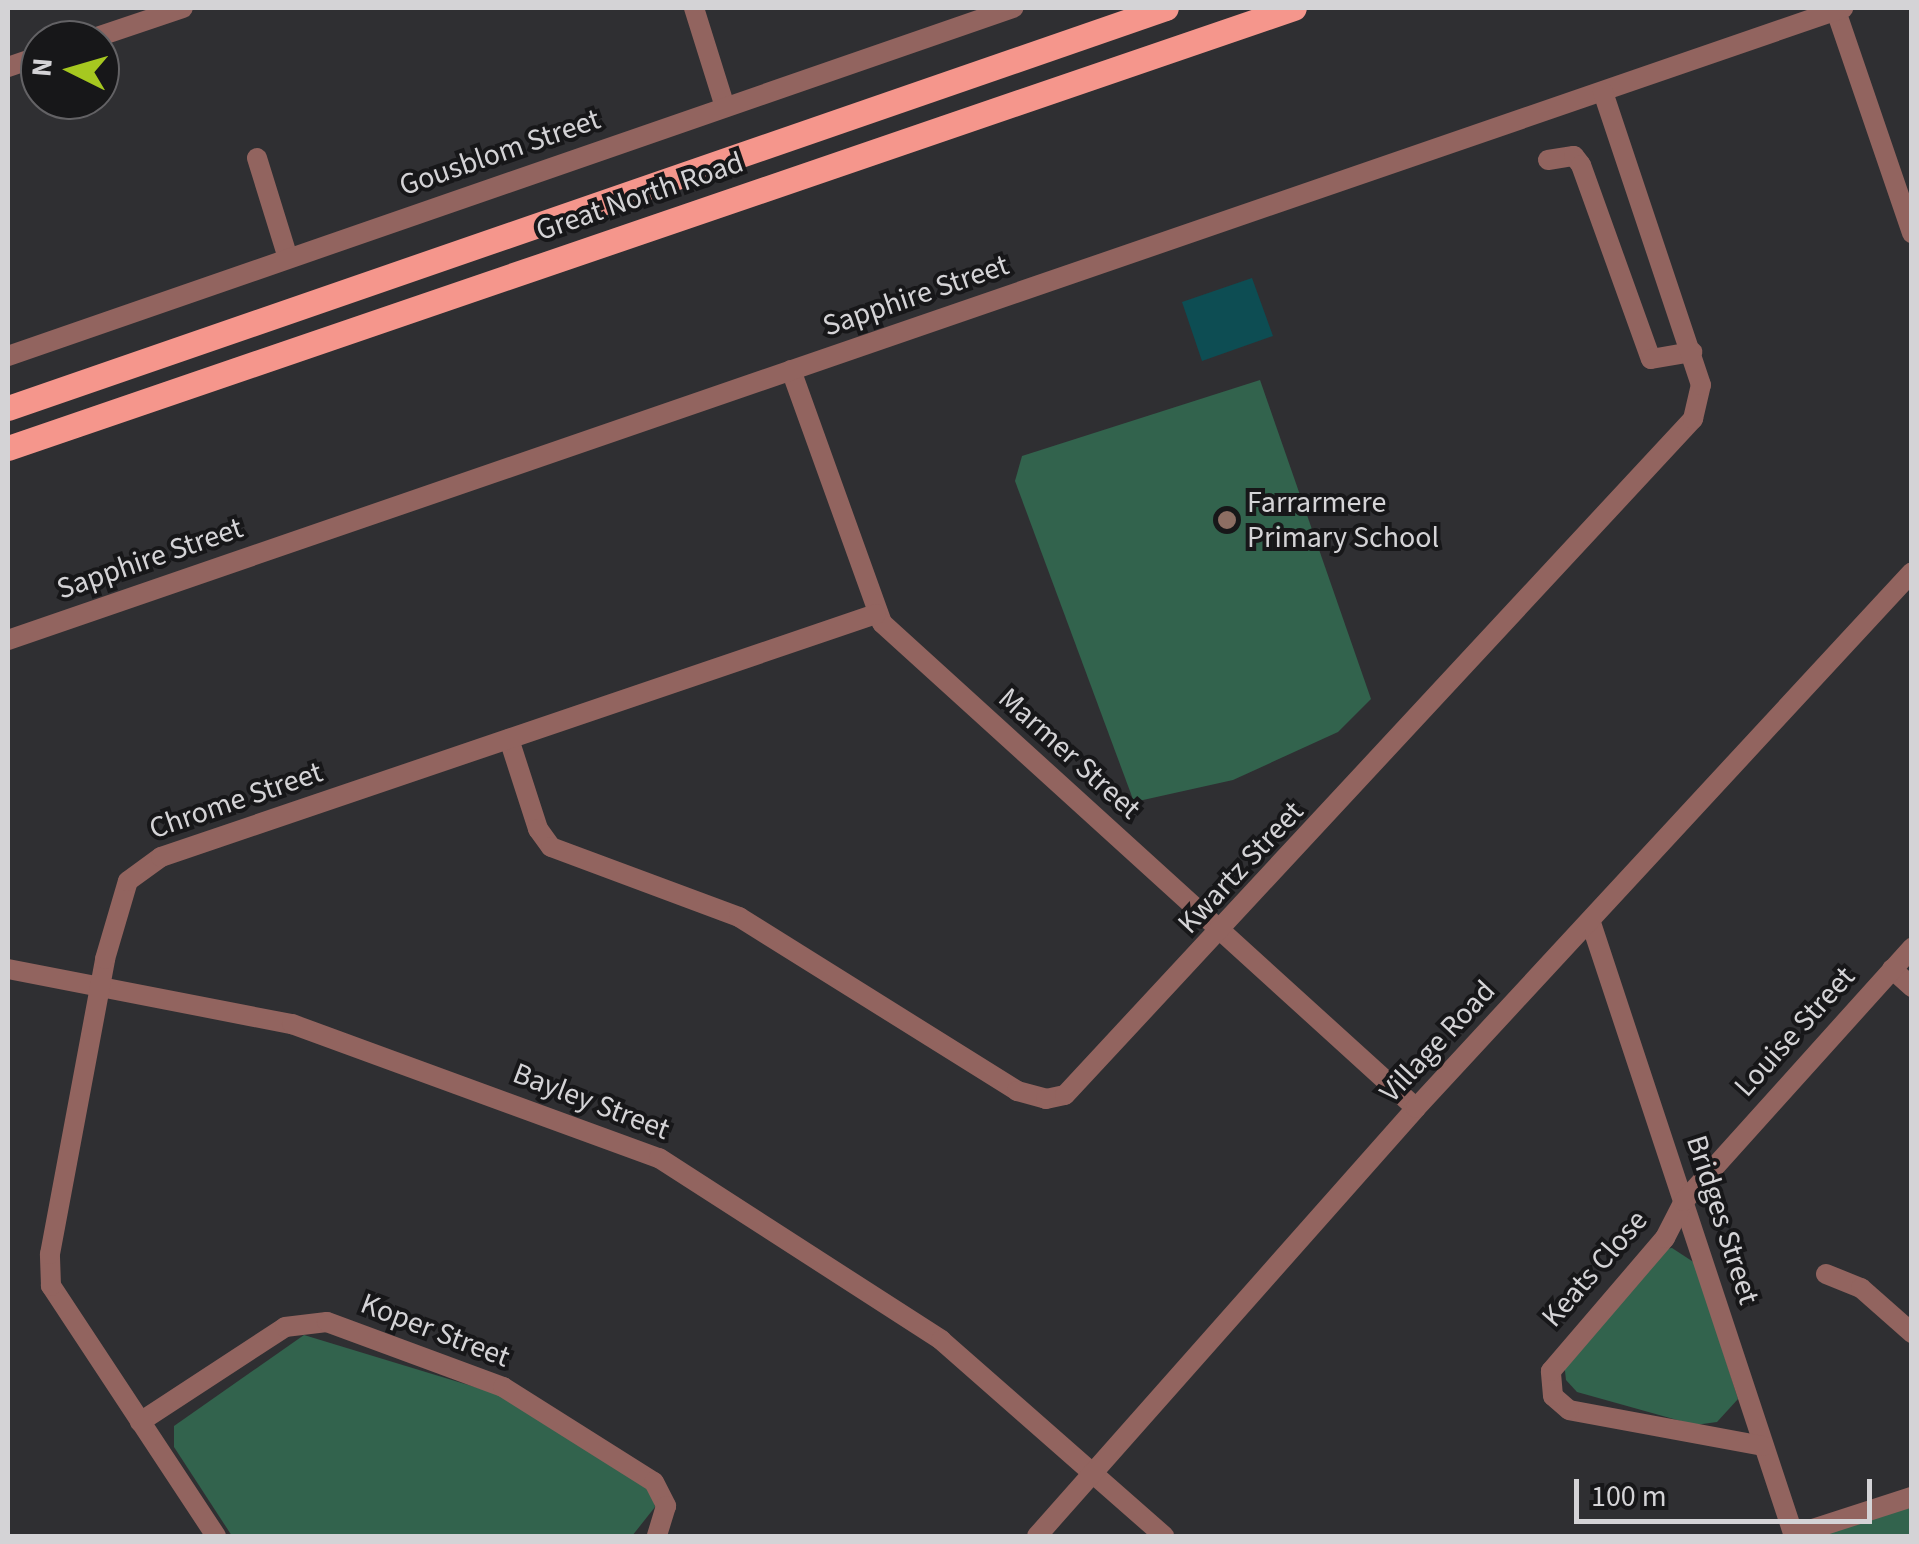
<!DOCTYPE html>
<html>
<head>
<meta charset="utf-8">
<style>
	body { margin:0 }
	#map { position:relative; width:1919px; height:1544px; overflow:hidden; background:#2f2f32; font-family:"Source Sans 3",sans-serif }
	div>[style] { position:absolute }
	.green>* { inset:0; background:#32634d }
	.water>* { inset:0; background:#0d4d53 }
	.minor>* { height:20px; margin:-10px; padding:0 10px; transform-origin:10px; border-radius:10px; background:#92645f }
	.major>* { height:25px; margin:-12.5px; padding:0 12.5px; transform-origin:12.5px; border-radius:12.5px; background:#f5968c }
	.dots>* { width:28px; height:28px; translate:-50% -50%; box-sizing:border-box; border:5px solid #171719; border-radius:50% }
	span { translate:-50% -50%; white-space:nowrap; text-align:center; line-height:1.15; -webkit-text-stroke:8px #171719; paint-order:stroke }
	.street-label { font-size:30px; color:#d4d3d6 }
	.poi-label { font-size:30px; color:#d4d3d6 }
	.left { translate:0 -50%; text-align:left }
	.frame { position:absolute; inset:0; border:10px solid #d4d3d6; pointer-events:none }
	.north { position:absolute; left:20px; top:20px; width:100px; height:100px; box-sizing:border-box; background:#171719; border:2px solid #636265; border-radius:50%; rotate:275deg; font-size:28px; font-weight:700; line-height:40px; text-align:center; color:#d4d3d6 }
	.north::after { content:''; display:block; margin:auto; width:35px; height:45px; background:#a6c820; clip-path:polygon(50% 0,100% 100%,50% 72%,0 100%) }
	.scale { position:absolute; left:1574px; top:1479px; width:298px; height:45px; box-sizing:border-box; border:5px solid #d4d3d6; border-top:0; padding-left:12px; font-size:30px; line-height:35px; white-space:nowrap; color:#d4d3d6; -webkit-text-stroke:8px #171719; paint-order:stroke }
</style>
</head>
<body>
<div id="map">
	<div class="green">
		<div style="clip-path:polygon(1260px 380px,1371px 699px,1338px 732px,1233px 780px,1134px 802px,1015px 481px,1022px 456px)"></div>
		<div style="clip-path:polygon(1672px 1248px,1695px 1263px,1738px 1399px,1717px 1422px,1695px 1425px,1577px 1392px,1566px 1380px,1564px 1362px,1658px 1250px)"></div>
		<div style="clip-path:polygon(304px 1335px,498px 1394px,652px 1487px,655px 1507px,632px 1536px,232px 1536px,174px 1447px,174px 1426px)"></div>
		<div style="clip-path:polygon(1911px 1499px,1911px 1536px,1824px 1536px,1827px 1530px)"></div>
	</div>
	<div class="water">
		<div style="clip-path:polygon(1252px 278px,1273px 336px,1202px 361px,1182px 302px)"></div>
	</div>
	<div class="minor">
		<div style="left:694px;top:8px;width:104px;rotate:72.6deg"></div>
		<div style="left:1835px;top:8px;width:238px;rotate:71.1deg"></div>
		<div style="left:88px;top:40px;width:100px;rotate:-18.6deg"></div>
		<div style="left:8px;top:67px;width:34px;rotate:-19deg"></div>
		<div style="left:257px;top:158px;width:105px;rotate:72.8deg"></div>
		<div style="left:1548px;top:160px;width:26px;rotate:-9deg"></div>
		<div style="left:1574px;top:156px;width:11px;rotate:52deg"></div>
		<div style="left:1581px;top:165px;width:206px;rotate:70.2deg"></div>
		<div style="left:1651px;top:359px;width:42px;rotate:-9.7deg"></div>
		<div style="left:8px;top:356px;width:1064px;rotate:-19.1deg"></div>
		<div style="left:791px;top:370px;width:269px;rotate:70.2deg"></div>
		<div style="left:882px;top:623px;width:721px;rotate:42.25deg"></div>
		<div style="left:8px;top:640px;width:1941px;rotate:-19deg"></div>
		<div style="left:509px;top:739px;width:95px;rotate:72.1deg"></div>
		<div style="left:538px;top:829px;width:22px;rotate:54deg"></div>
		<div style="left:551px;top:847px;width:201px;rotate:20.4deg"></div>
		<div style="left:739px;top:917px;width:328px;rotate:32deg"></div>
		<div style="left:1017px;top:1091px;width:30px;rotate:15deg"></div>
		<div style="left:1046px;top:1099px;width:19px;rotate:-12deg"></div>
		<div style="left:1065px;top:1095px;width:923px;rotate:-47.11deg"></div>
		<div style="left:1693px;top:419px;width:35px;rotate:-77deg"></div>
		<div style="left:1701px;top:385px;width:309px;rotate:-108.5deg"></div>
		<div style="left:1591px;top:923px;width:646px;rotate:71.68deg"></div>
		<div style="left:8px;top:969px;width:289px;rotate:11deg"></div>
		<div style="left:292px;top:1024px;width:391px;rotate:20.1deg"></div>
		<div style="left:659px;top:1158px;width:336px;rotate:32.8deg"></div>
		<div style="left:941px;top:1340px;width:297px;rotate:41.3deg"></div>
		<div style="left:1892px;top:969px;width:27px;rotate:42deg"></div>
		<div style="left:1826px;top:1274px;width:38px;rotate:22deg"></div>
		<div style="left:1861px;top:1288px;width:68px;rotate:41.4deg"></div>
		<div style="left:140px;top:1422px;width:173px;rotate:-33.2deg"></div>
		<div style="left:285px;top:1327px;width:42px;rotate:-6.8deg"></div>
		<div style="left:327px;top:1322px;width:188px;rotate:20.3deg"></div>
		<div style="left:503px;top:1387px;width:178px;rotate:32.2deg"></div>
		<div style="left:654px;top:1482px;width:27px;rotate:63deg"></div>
		<div style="left:666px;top:1506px;width:31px;rotate:107deg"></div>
		<div style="left:1763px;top:1446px;width:197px;rotate:-169.5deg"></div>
		<div style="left:1569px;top:1410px;width:21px;rotate:-139deg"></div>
		<div style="left:1553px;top:1396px;width:25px;rotate:-95deg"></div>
		<div style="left:1551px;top:1371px;width:175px;rotate:-49.4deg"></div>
		<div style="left:1665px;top:1238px;width:42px;rotate:-62.8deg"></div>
		<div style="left:1684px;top:1201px;width:341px;rotate:-48deg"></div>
		<div style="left:1794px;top:1535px;width:124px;rotate:-17.9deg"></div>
		<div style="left:216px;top:1536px;width:300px;rotate:-123.4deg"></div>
		<div style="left:51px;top:1286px;width:32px;rotate:-92deg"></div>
		<div style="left:50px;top:1254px;width:300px;rotate:-79.4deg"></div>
		<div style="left:105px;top:959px;width:81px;rotate:-73.6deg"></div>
		<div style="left:128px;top:881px;width:41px;rotate:-36deg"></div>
		<div style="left:161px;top:857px;width:755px;rotate:-18.77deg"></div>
		<div style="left:1037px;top:1536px;width:572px;rotate:-48.47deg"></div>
		<div style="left:1416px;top:1108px;width:730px;rotate:-47.22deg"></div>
	</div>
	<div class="major">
		<div style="left:8px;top:408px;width:1225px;rotate:-19.06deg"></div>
		<div style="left:8px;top:448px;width:1359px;rotate:-18.89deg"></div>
	</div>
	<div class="dots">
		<div style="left:1227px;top:520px;background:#8d6e63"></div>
	</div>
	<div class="street-label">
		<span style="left:500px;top:153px;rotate:-19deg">Gousblom Street</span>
		<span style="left:640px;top:197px;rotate:-19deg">Great North Road</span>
		<span style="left:916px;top:296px;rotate:-19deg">Sapphire Street</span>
		<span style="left:150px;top:559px;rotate:-19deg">Sapphire Street</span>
		<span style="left:1069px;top:754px;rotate:42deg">Marmer Street</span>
		<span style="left:236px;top:801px;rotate:-19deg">Chrome Street</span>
		<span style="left:1241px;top:868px;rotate:-47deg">Kwartz Street</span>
		<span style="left:1795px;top:1032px;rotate:-48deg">Louise Street</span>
		<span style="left:1438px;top:1042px;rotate:-47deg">Village Road</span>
		<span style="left:591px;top:1102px;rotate:21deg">Bayley Street</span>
		<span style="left:1722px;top:1220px;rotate:72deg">Bridges Street</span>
		<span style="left:1595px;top:1269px;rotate:-49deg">Keats Close</span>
		<span style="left:435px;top:1331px;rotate:21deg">Koper Street</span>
	</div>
	<div class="poi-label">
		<span class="left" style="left:1247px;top:520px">Farrarmere<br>Primary School</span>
	</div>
	<div class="frame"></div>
	<div class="north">N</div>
	<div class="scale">100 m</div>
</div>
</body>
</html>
